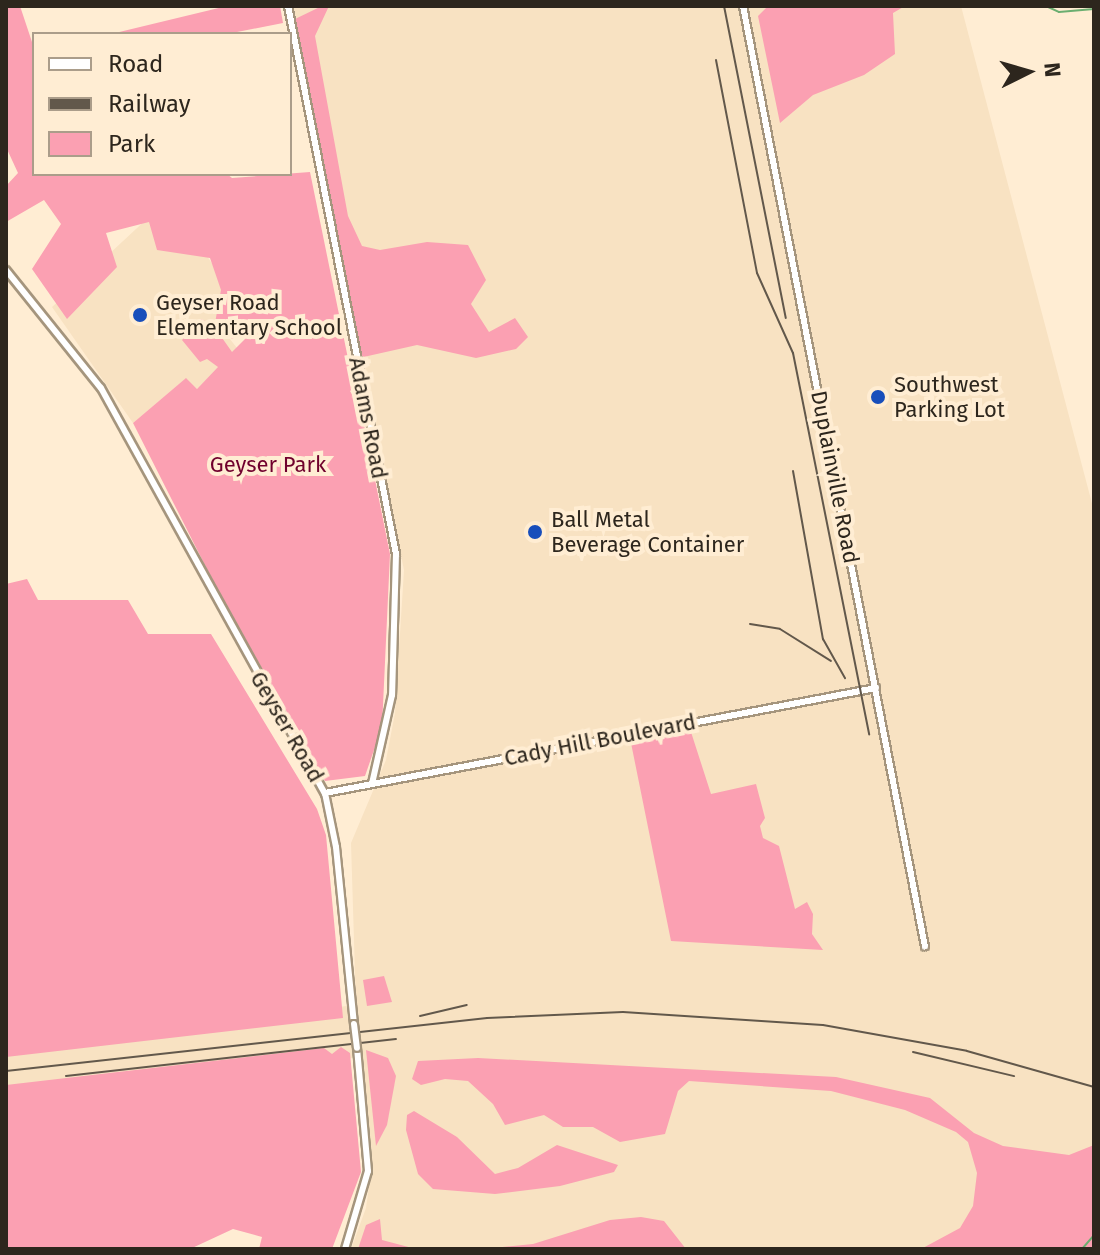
<!DOCTYPE html>
<html>
<head>
<meta charset="utf-8">
<style>
	body { margin:0 }
	#map { position:relative; width:1100px; height:1255px; overflow:hidden; background:#ffedd3; font-family:"Fira Sans",sans-serif }
	div>[style] { position:absolute }
	.built>* { inset:0; background:#f8e2c2 }
	.green>* { inset:0; background:#fba0b2 }
	.stream>* { height:2px; margin:-1px; padding:0 1px; transform-origin:1px; border-radius:1px; background:#6bae70 }
	.roads { filter:drop-shadow(2px 0 #a5957d) drop-shadow(-2px 0 #a5957d) drop-shadow(0 2px #a5957d) drop-shadow(0 -2px #a5957d) }
	.minor>* { height:6px; margin:-3px; padding:0 3px; transform-origin:3px; border-radius:3px; background:#fff }
	.rail>* { height:2px; margin:-1px; padding:0 1px; transform-origin:1px; border-radius:1px; background:#62584b }
	.bridges { filter:drop-shadow(2px 0 #a5957d) drop-shadow(-2px 0 #a5957d) drop-shadow(0 2px #a5957d) drop-shadow(0 -2px #a5957d) }
	.minor-bridge>* { height:6px; margin:-3px; padding:0 3px; transform-origin:3px; border-radius:3px; background:#fff }
	.dots>* { width:22px; height:22px; translate:-50% -50%; box-sizing:border-box; border:4px solid #ffedd3; border-radius:50% }
	span { translate:-50% -50%; white-space:nowrap; text-align:center; line-height:1.15; -webkit-text-stroke:8px #ffedd3; paint-order:stroke }
	.poi-label { font-size:22px; color:#2d261d }
	.left { translate:0 -50%; text-align:left }
	.street-label { font-size:22px; color:#2d261d }
	.park-label { font-size:22px; color:#70002d }
	.frame { position:absolute; inset:0; border:8px solid #2d261d; pointer-events:none }
	.legend { position:absolute; left:32px; top:32px; width:260px; height:144px; box-sizing:border-box; background:#ffedd3; border:2px solid #ab9d8a; margin:0; padding:10px 14px; list-style:none; font-size:24px; color:#2d261d }
	.legend li { display:flex; align-items:center; gap:16px; height:40px }
	.legend b { width:40px; border:2px solid #ab9d8a }
	.north { position:absolute; left:988px; top:32px; width:80px; height:80px; -webkit-text-stroke:6px #ffedd3; paint-order:stroke; rotate:85deg; font-size:22px; font-weight:700; line-height:32px; text-align:center; color:#2d261d }
	.north::after { content:''; display:block; margin:auto; width:28px; height:36px; background:#2d261d; clip-path:polygon(50% 0,100% 100%,50% 72%,0 100%) }
</style>
</head>
<body>
<div id="map">
	<div class="built">
		<div style="clip-path:polygon(288px 6px,961px 6px,1094px 511px,1094px 1166px,978px 1249px,351px 1249px,366px 1208px,372px 1165px,356px 1006px,351px 843px,386px 760px,395px 713px,404px 570px)"></div>
		<div style="clip-path:polygon(150px 216px,205px 253px,229px 289px,218px 324px,237px 348px,197px 389px,185px 379px,133px 423px,52px 307px)"></div>
		<div style="clip-path:polygon(347px 1006px,353px 1058px,6px 1098px,6px 1045px)"></div>
	</div>
	<div class="green">
		<div style="clip-path:polygon(6px 6px,20px 6px,34px 48px,34px 174px,227px 174px,232px 178px,310px 172px,354px 388px,350px 391px,361px 410px,390px 554px,382px 727px,365px 776px,325px 781px,215px 585px,133px 423px,186px 378px,197px 389px,218px 367px,207px 359px,200px 362px,182px 340px,201px 319px,213px 325px,232px 352px,251px 333px,231px 339px,215px 323px,221px 290px,210px 258px,157px 250px,149px 222px,106px 233px,117px 267px,67px 319px,32px 269px,61px 224px,44px 200px,6px 222px,6px 186px,18px 173px,6px 147px)"></div>
		<div style="clip-path:polygon(227px 6px,280px 6px,283px 23px,227px 34px,111px 34px)"></div>
		<div style="clip-path:polygon(322px 6px,329px 6px,315px 36px,348px 216px,362px 246px,380px 250px,427px 242px,468px 245px,486px 280px,471px 304px,489px 332px,515px 318px,528px 337px,516px 349px,476px 358px,417px 345px,359px 358px,295px 19px)"></div>
		<div style="clip-path:polygon(768px 6px,905px 6px,893px 13px,895px 54px,864px 75px,813px 95px,780px 123px,758px 16px)"></div>
		<div style="clip-path:polygon(27px 579px,38px 600px,128px 600px,148px 634px,211px 634px,317px 809px,326px 835px,343px 1018px,6px 1057px,6px 584px)"></div>
		<div style="clip-path:polygon(691px 732px,711px 794px,756px 784px,765px 818px,760px 826px,763px 838px,779px 846px,795px 909px,807px 902px,813px 914px,812px 934px,823px 950px,671px 941px,631px 743px)"></div>
		<div style="clip-path:polygon(384px 976px,392px 1002px,367px 1006px,363px 980px)"></div>
		<div style="clip-path:polygon(341px 1047px,350px 1053px,361px 1172px,332px 1249px,259px 1249px,262px 1237px,233px 1229px,190px 1249px,6px 1249px,6px 1085px,324px 1048px,332px 1054px)"></div>
		<div style="clip-path:polygon(366px 1050px,388px 1058px,396px 1076px,387px 1125px,376px 1146px)"></div>
		<div style="clip-path:polygon(478px 1058px,836px 1077px,930px 1098px,974px 1133px,1003px 1146px,1069px 1155px,1094px 1145px,1094px 1249px,921px 1249px,960px 1228px,973px 1206px,977px 1173px,968px 1142px,956px 1132px,905px 1110px,831px 1091px,689px 1081px,678px 1091px,665px 1134px,620px 1142px,593px 1127px,563px 1127px,544px 1115px,505px 1125px,493px 1104px,468px 1081px,445px 1079px,421px 1085px,412px 1079px,418px 1061px)"></div>
		<div style="clip-path:polygon(414px 1111px,457px 1137px,495px 1174px,518px 1168px,557px 1145px,618px 1165px,614px 1172px,560px 1186px,495px 1194px,433px 1189px,418px 1174px,406px 1130px,407px 1115px)"></div>
		<div style="clip-path:polygon(641px 1217px,664px 1221px,686px 1249px,482px 1249px,533px 1244px,610px 1220px)"></div>
		<div style="clip-path:polygon(380px 1219px,382px 1240px,416px 1249px,358px 1249px,366px 1225px)"></div>
	</div>
	<div class="stream">
		<div style="left:1046px;top:6px;width:14px;rotate:25deg"></div>
		<div style="left:1059px;top:12px;width:35px;rotate:-5deg"></div>
		<div style="left:1082px;top:1249px;width:18px;rotate:-49deg"></div>
	</div>
	<div class="roads">
		<div class="minor">
			<div style="left:288px;top:6px;width:559px;rotate:78.85deg"></div>
			<div style="left:396px;top:554px;width:141px;rotate:91.6deg"></div>
			<div style="left:392px;top:695px;width:91px;rotate:102.7deg"></div>
			<div style="left:743px;top:6px;width:958px;rotate:79.05deg"></div>
			<div style="left:6px;top:270px;width:151px;rotate:51.2deg"></div>
			<div style="left:101px;top:388px;width:463px;rotate:61.1deg"></div>
			<div style="left:325px;top:793px;width:55px;rotate:78.5deg"></div>
			<div style="left:336px;top:847px;width:178px;rotate:84.2deg"></div>
			<div style="left:325px;top:793px;width:561px;rotate:-10.79deg"></div>
			<div style="left:345px;top:1249px;width:81px;rotate:-73.6deg"></div>
			<div style="left:368px;top:1171px;width:123px;rotate:-95.1deg"></div>
		</div>
	</div>
	<div class="rail">
		<div style="left:724px;top:6px;width:318px;rotate:78.8deg"></div>
		<div style="left:716px;top:60px;width:217px;rotate:79.1deg"></div>
		<div style="left:757px;top:273px;width:88px;rotate:65.8deg"></div>
		<div style="left:793px;top:353px;width:389px;rotate:78.7deg"></div>
		<div style="left:793px;top:471px;width:171px;rotate:79.9deg"></div>
		<div style="left:823px;top:639px;width:45px;rotate:60.6deg"></div>
		<div style="left:750px;top:624px;width:30px;rotate:9deg"></div>
		<div style="left:780px;top:629px;width:60px;rotate:32.1deg"></div>
		<div style="left:420px;top:1016px;width:48px;rotate:-13.2deg"></div>
		<div style="left:913px;top:1052px;width:104px;rotate:13.4deg"></div>
		<div style="left:6px;top:1071px;width:484px;rotate:-6.3deg"></div>
		<div style="left:487px;top:1018px;width:136px;rotate:-2.5deg"></div>
		<div style="left:623px;top:1012px;width:200px;rotate:3.7deg"></div>
		<div style="left:823px;top:1025px;width:146px;rotate:10.2deg"></div>
		<div style="left:967px;top:1051px;width:132px;rotate:15.8deg"></div>
		<div style="left:66px;top:1076px;width:332px;rotate:-6.4deg"></div>
	</div>
	<div class="bridges">
		<div class="minor-bridge">
			<div style="left:354px;top:1024px;width:24px;rotate:83deg"></div>
		</div>
	</div>
	<div class="dots">
		<div style="left:140px;top:315px;background:#184ebb"></div>
		<div style="left:878px;top:397px;background:#184ebb"></div>
		<div style="left:535px;top:532px;background:#184ebb"></div>
	</div>
	<div class="poi-label">
		<span class="left" style="left:156px;top:315px">Geyser Road<br>Elementary School</span>
		<span class="left" style="left:894px;top:397px">Southwest<br>Parking Lot</span>
		<span class="left" style="left:551px;top:532px">Ball Metal<br>Beverage Container</span>
	</div>
	<div class="street-label">
		<span style="left:368px;top:418px;rotate:79deg">Adams Road</span>
		<span style="left:835px;top:477px;rotate:79deg">Duplainville Road</span>
		<span style="left:287px;top:727px;rotate:60deg">Geyser Road</span>
		<span style="left:600px;top:740px;rotate:-11deg">Cady Hill Boulevard</span>
	</div>
	<div class="park-label">
		<span style="left:268px;top:465px">Geyser Park</span>
	</div>
	<div class="frame"></div>
	<ul class="legend">
	<li><b style="height:10px;background:#fff"></b>Road</li>
	<li><b style="height:10px;background:#62584b"></b>Railway</li>
	<li><b style="height:22px;background:#fba0b2"></b>Park</li>
	</ul>
	<div class="north">N</div>
</div>
</body>
</html>
